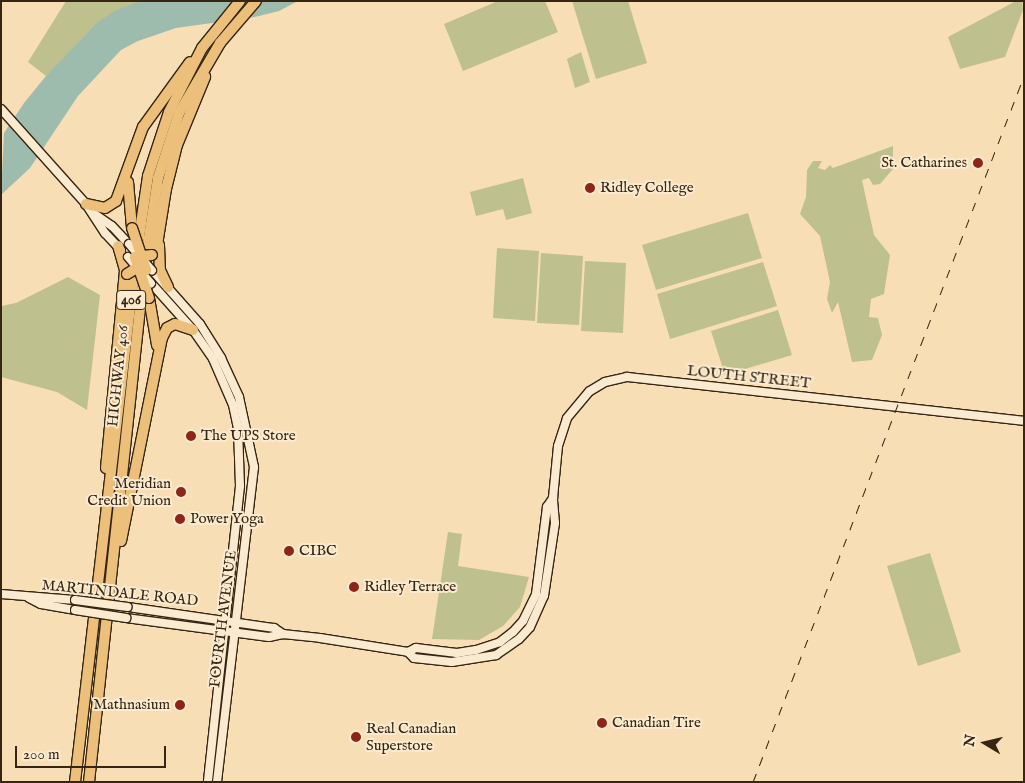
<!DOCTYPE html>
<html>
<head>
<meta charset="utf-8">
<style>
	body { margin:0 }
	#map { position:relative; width:1025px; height:783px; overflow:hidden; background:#f8deb5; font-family:"IM FELL English",serif }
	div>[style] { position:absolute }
	.green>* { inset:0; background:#bec18d }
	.water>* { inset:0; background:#9dbcad }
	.roads { filter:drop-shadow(1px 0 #352512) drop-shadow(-1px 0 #352512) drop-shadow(0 1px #352512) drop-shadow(0 -1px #352512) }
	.secondary>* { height:8px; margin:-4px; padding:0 4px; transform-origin:4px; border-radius:4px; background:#faeacf }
	.motorway>* { height:10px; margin:-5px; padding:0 5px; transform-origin:5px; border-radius:5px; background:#ecbf7a }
	.rail>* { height:1px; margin-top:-0.5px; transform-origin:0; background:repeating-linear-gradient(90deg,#352512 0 9px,transparent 0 18px) }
	.bridges { filter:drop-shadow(1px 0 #352512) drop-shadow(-1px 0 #352512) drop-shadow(0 1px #352512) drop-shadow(0 -1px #352512) }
	.secondary-bridge>* { height:8px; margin:-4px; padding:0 4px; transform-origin:4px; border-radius:4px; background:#faeacf }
	.motorway-bridge>* { height:10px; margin:-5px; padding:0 5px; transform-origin:5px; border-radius:5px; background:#ecbf7a }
	.dots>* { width:14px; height:14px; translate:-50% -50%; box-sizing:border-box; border:2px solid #faeacf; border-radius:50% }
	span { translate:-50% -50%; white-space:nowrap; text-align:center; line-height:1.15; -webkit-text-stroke:4px #faeacf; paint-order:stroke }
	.shield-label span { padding:1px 4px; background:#faeacf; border:1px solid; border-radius:4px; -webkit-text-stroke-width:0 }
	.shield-label { font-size:14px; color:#352512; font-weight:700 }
	.poi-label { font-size:15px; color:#352512 }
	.right { translate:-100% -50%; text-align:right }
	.left { translate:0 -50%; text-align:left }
	.street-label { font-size:15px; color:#352512 }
	.frame { position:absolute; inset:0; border:2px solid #352512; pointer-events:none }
	.north { position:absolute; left:960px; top:718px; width:50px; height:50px; -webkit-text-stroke:4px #faeacf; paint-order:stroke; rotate:279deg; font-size:14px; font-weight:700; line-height:20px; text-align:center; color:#352512 }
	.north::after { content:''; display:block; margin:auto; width:18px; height:22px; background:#352512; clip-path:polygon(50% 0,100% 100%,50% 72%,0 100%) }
	.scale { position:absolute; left:15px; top:746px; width:151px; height:22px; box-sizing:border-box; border:2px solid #352512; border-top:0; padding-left:6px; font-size:15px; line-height:18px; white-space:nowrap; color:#352512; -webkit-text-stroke:4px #faeacf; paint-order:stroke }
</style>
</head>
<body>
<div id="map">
	<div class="green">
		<div style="clip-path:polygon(66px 1px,141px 1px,70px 53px,46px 76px,28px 62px)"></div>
		<div style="clip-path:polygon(498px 1px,545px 1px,558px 32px,463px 71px,444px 24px)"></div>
		<div style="clip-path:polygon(572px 1px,628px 1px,647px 63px,596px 79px)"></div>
		<div style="clip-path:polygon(1016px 1px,1022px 1px,1023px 10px,1005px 57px,960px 69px,948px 37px)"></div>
		<div style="clip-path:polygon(581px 52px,590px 82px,575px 88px,567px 59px)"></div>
		<div style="clip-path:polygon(893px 146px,893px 169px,880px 184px,873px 185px,869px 178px,862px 180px,874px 235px,890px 255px,884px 294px,871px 299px,869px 317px,878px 318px,882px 335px,872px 360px,852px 362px,838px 302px,832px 313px,827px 299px,830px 282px,820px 236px,800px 214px,806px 197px,807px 170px,813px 161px,822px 161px,818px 168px,825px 170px,830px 165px,833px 168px)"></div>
		<div style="clip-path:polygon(523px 178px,532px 213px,506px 220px,503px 209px,476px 216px,470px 192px)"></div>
		<div style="clip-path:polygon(748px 213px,762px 258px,656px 290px,642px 245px)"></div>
		<div style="clip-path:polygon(497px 248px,539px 251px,535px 321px,493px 318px)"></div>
		<div style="clip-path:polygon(541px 253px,583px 256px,579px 325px,537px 323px)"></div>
		<div style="clip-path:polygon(585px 261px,626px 263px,623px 333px,581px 331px)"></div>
		<div style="clip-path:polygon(763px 262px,777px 306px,670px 339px,657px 294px)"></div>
		<div style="clip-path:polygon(68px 277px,100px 295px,87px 410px,57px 392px,1px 377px,1px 306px,16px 303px)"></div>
		<div style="clip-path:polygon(778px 310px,792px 355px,725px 375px,711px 331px)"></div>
		<div style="clip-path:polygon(448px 532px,462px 534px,458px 566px,529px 577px,520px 607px,503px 626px,479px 640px,432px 639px)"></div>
		<div style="clip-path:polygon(930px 553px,961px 652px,918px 666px,887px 566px)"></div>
	</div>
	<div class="water">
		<div style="clip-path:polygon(141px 1px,298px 1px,279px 11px,255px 17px,176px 28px,138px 41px,121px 50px,78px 96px,30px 168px,1px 195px,4px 133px,24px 103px,46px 76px,98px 22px,116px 10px)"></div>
	</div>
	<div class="roads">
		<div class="secondary">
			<div style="left:1px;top:109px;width:127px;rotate:48.2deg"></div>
			<div style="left:86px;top:204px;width:35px;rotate:57deg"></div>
			<div style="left:105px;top:233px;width:23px;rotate:47deg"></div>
			<div style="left:96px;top:215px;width:19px;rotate:35deg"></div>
			<div style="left:112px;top:226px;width:25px;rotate:47deg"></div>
			<div style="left:152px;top:270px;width:72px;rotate:48.4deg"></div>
			<div style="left:200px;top:324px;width:40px;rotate:58deg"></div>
			<div style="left:221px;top:358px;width:43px;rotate:65.2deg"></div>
			<div style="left:239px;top:397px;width:72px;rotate:77.9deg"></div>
			<div style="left:254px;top:467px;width:317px;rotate:96.7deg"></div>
			<div style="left:151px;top:283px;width:63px;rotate:48.2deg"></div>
			<div style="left:193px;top:330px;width:35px;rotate:55deg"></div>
			<div style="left:213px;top:359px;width:50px;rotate:66.5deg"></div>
			<div style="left:233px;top:405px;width:25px;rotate:78deg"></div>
			<div style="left:238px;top:429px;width:57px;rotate:88deg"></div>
			<div style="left:240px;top:486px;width:298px;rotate:96.2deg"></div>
			<div style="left:1px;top:594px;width:74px;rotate:4.6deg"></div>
			<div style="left:29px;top:598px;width:13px;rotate:27deg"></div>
			<div style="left:41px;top:604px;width:35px;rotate:10deg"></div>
			<div style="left:128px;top:607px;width:148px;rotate:8.2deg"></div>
			<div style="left:274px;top:628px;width:11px;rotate:34deg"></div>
			<div style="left:126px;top:618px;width:144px;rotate:7.6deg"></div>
			<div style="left:269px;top:637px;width:14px;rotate:-12deg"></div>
			<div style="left:283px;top:634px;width:37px;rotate:6deg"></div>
			<div style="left:320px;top:638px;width:89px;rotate:9deg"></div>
			<div style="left:408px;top:652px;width:8px;rotate:45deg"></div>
			<div style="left:414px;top:658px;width:38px;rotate:6deg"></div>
			<div style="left:452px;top:662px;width:45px;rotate:-9deg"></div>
			<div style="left:496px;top:655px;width:28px;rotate:-35deg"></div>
			<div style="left:519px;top:639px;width:16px;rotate:-47deg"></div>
			<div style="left:530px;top:627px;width:34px;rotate:-66deg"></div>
			<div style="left:544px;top:596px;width:74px;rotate:-81.4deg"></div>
			<div style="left:555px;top:523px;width:25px;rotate:-95deg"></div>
			<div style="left:553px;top:498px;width:52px;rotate:-84.5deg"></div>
			<div style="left:558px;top:446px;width:29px;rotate:-72deg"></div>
			<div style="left:567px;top:418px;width:35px;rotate:-50deg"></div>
			<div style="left:590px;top:391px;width:17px;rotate:-31deg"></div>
			<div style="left:605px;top:382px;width:23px;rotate:-13deg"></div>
			<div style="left:627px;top:377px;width:399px;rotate:6.3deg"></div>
			<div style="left:408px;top:652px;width:9px;rotate:-27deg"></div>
			<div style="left:416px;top:648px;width:41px;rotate:7deg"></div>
			<div style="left:457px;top:653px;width:19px;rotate:-9deg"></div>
			<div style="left:476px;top:650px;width:25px;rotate:-18deg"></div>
			<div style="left:500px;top:642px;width:16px;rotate:-38deg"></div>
			<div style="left:513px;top:632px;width:15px;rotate:-48deg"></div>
			<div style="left:523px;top:621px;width:30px;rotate:-64deg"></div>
			<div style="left:536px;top:594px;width:88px;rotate:-82.8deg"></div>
			<div style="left:547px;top:507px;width:11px;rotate:-56deg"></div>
		</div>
		<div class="motorway">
			<div style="left:128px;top:182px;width:46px;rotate:85deg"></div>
			<div style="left:86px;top:204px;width:19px;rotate:12deg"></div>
			<div style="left:105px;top:208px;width:13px;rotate:-32deg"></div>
			<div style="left:116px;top:201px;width:79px;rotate:-70deg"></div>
			<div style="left:143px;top:127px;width:80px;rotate:-54.1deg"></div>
			<div style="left:138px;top:244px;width:69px;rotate:-81.6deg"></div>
			<div style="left:148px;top:176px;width:67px;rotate:-71.8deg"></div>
			<div style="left:169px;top:112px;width:72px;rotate:-62.7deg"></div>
			<div style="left:202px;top:48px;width:60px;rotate:-51deg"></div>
			<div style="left:159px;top:245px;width:25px;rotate:88deg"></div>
			<div style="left:160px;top:270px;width:19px;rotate:65deg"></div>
			<div style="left:152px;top:255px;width:11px;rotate:-63deg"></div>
			<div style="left:157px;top:245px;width:57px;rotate:-80.9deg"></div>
			<div style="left:166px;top:189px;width:45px;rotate:-76deg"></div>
			<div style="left:177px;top:145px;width:74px;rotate:-67.6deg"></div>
			<div style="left:145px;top:263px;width:86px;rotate:-81.3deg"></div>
			<div style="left:158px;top:178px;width:68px;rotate:-72.1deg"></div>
			<div style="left:179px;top:113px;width:81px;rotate:-59.6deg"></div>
			<div style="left:220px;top:43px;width:55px;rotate:-49.4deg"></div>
			<div style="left:149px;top:298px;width:48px;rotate:80.3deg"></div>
			<div style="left:106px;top:468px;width:199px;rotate:-84.5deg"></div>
			<div style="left:125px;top:270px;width:25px;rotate:-106deg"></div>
			<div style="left:121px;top:541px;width:207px;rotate:-78.6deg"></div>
			<div style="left:162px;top:338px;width:11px;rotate:-63deg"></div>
			<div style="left:167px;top:328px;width:9px;rotate:-27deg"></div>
			<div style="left:175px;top:324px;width:19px;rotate:18deg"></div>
			<div style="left:75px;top:782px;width:521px;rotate:-83.39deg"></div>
			<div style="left:89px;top:782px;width:505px;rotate:-83.86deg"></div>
		</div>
	</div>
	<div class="rail">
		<div style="left:753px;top:782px;width:756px;rotate:-69deg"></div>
	</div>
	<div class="bridges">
		<div class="secondary-bridge">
			<div style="left:129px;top:244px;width:35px;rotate:49deg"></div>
			<div style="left:128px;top:257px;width:35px;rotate:49deg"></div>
			<div style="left:75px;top:600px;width:53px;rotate:7.5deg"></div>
			<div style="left:75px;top:610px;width:52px;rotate:8.9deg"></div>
		</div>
		<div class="motorway-bridge">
			<div style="left:127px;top:274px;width:9px;rotate:-32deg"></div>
			<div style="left:135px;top:269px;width:11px;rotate:5deg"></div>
			<div style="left:146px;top:270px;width:44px;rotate:-108.4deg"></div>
			<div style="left:149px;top:298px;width:43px;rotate:-108.9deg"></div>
			<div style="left:135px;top:257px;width:17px;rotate:-7deg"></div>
		</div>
	</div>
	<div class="dots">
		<div style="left:978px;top:163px;background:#8f2418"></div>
		<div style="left:590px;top:188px;background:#8f2418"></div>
		<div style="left:191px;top:436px;background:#8f2418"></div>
		<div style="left:181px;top:492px;background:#8f2418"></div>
		<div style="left:180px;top:519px;background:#8f2418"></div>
		<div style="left:289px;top:551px;background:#8f2418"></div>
		<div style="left:354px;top:587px;background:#8f2418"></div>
		<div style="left:180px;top:705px;background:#8f2418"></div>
		<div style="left:602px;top:723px;background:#8f2418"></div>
		<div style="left:356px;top:737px;background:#8f2418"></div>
	</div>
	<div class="shield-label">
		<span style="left:131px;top:300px">406</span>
	</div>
	<div class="poi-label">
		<span class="right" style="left:967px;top:163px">St. Catharines</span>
		<span class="left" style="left:600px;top:188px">Ridley College</span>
		<span class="left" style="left:201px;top:436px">The UPS Store</span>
		<span class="right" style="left:171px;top:492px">Meridian<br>Credit Union</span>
		<span class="left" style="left:190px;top:519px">Power Yoga</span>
		<span class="left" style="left:299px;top:551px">CIBC</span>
		<span class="left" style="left:364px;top:587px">Ridley Terrace</span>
		<span class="right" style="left:170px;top:705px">Mathnasium</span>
		<span class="left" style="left:612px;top:723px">Canadian Tire</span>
		<span class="left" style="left:366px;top:737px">Real Canadian<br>Superstore</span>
	</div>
	<div class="street-label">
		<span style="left:118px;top:376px;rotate:-84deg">HIGHWAY 406</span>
		<span style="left:749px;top:377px;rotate:6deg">LOUTH STREET</span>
		<span style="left:120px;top:593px;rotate:6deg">MARTINDALE ROAD</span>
		<span style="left:223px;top:619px;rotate:-83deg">FOURTH AVENUE</span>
	</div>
	<div class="frame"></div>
	<div class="north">N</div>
	<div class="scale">200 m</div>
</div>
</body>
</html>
